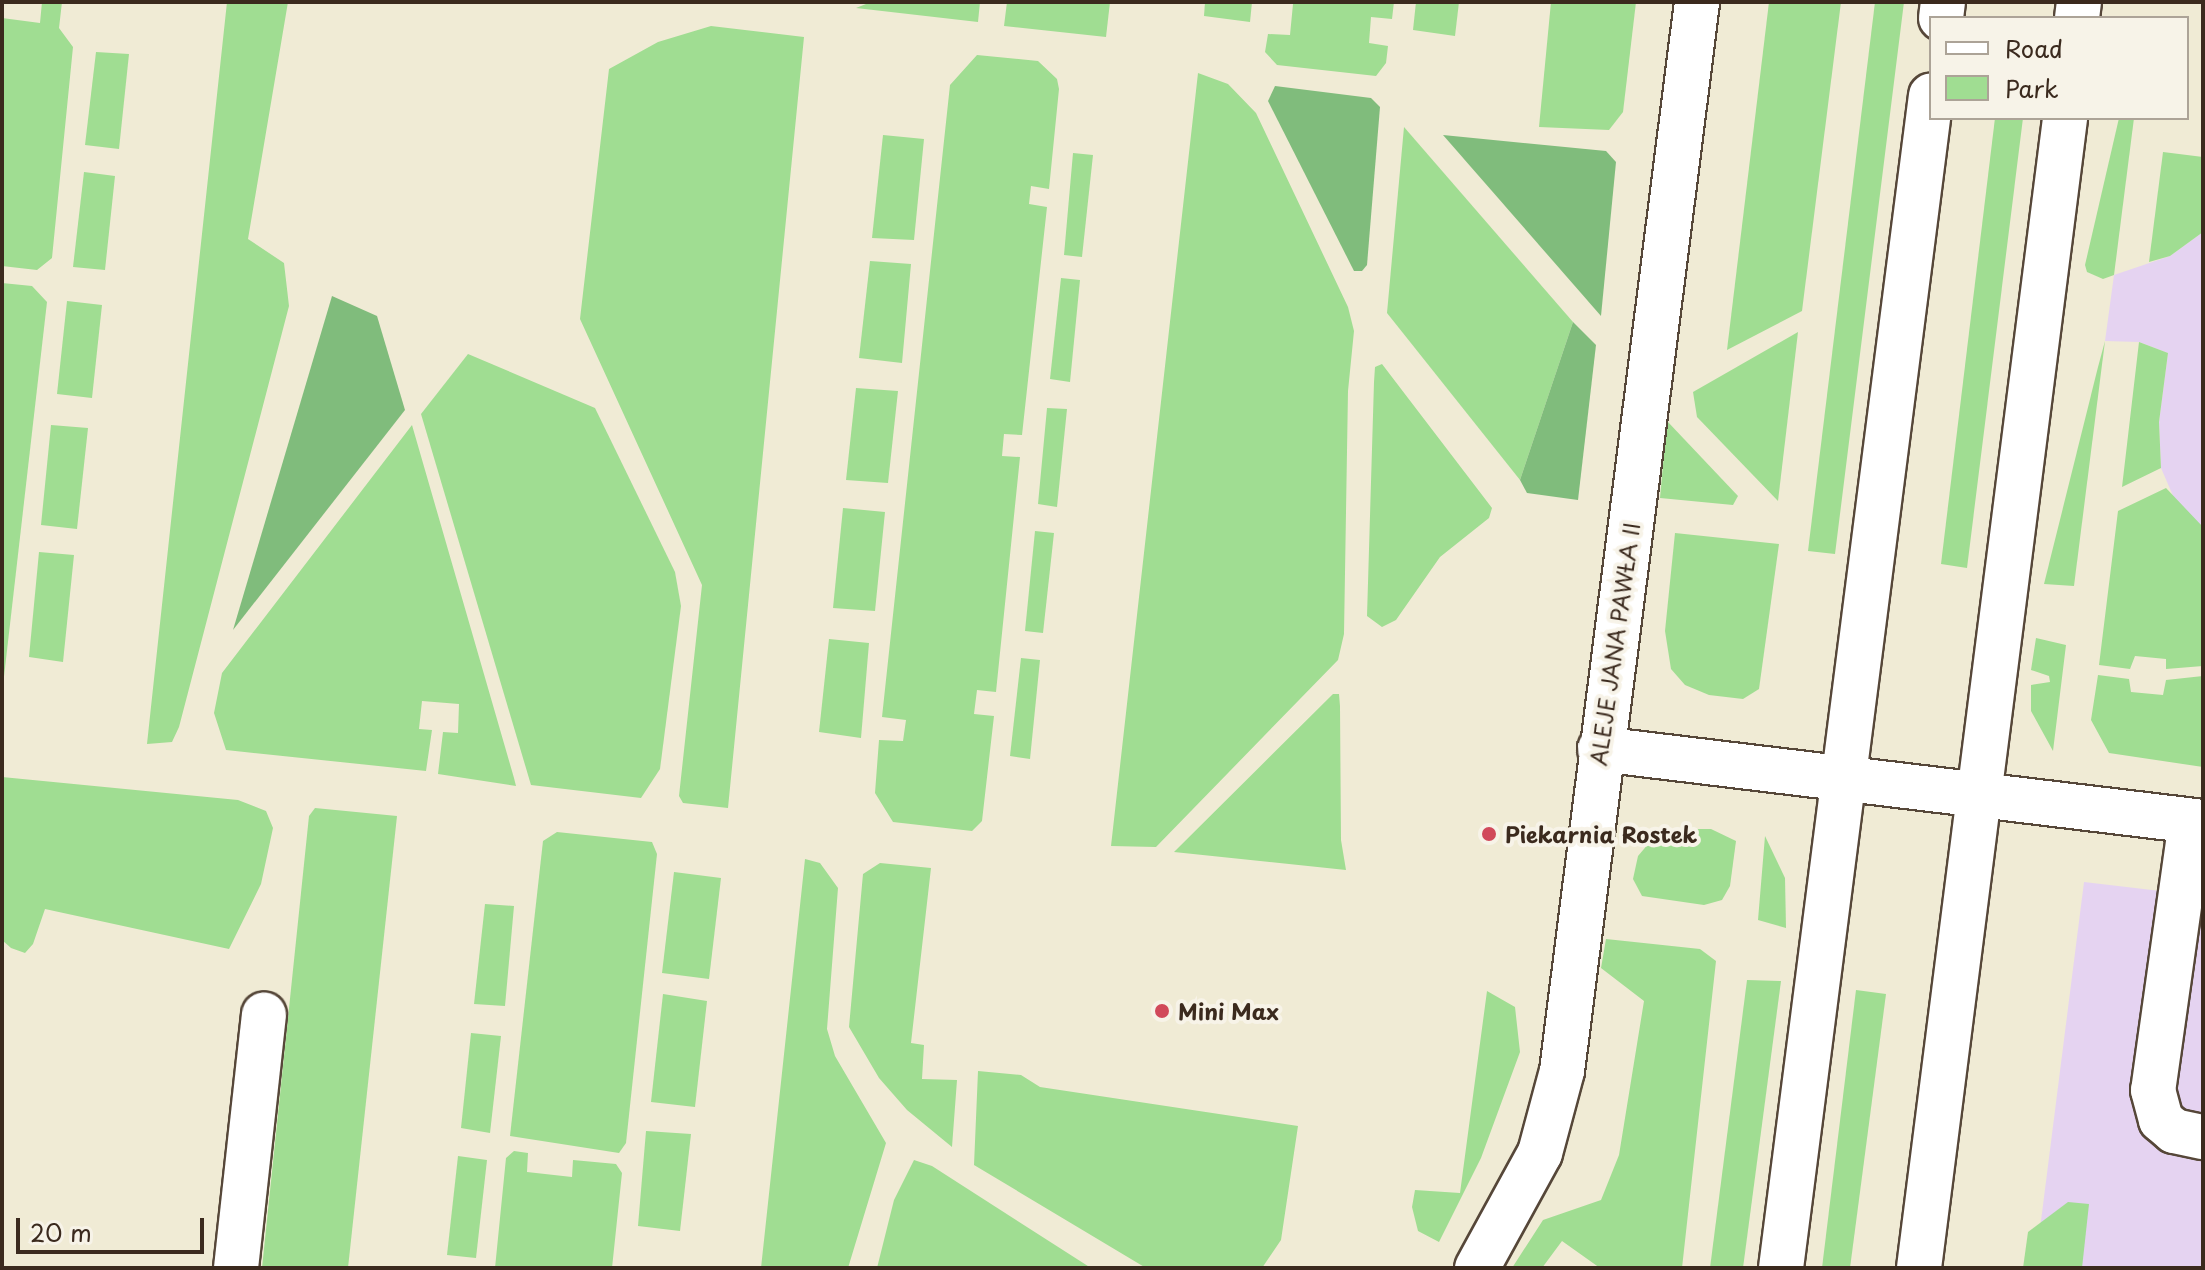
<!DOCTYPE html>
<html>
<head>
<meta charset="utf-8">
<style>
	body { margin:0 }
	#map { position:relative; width:2205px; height:1270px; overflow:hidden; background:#f0ebd5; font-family:"Playpen Sans",sans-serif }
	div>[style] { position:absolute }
	.built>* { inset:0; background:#e5d3f1 }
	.green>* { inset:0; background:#a0dd92 }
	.forest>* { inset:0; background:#80bc7c }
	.roads { filter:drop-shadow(2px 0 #564739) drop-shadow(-2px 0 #564739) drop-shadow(0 2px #564739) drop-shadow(0 -2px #564739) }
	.minor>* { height:44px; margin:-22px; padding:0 22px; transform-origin:22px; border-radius:22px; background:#fff }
	.major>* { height:44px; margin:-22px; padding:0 22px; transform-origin:22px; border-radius:22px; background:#fff }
	.dots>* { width:22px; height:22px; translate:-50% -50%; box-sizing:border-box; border:4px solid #f7f3e8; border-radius:50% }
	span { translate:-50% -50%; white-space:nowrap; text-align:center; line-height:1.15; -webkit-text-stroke:8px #f7f3e8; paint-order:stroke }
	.street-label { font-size:22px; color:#3b2a1e }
	.poi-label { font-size:22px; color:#3b2a1e; font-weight:700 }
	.left { translate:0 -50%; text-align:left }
	.frame { position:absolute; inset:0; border:4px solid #3b2a1e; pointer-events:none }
	.legend { position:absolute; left:1929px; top:16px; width:260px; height:104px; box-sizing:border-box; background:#f7f3e8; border:2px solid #aca397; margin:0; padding:10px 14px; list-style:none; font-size:24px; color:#3b2a1e }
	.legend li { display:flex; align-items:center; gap:16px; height:40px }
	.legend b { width:40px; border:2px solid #aca397 }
	.scale { position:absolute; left:16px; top:1218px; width:188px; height:36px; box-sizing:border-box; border:4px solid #3b2a1e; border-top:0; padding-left:10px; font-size:24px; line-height:28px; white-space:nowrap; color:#3b2a1e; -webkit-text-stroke:6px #f7f3e8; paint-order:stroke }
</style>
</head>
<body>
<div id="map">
	<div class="built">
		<div style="clip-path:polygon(2203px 232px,2203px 527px,2177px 505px,2161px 468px,2159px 422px,2168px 353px,2139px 342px,2105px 341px,2114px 275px,2170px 256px)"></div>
		<div style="clip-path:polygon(2084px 882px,2203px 896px,2203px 1268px,2035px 1268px)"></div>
	</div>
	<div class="green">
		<div style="clip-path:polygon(42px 2px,62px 2px,59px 28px,73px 47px,52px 258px,37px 270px,2px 266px,2px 18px,40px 23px)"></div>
		<div style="clip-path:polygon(227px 2px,288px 2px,248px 239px,284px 263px,289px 306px,179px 727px,172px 742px,147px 744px)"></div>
		<div style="clip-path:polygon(871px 2px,980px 2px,978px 22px,856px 8px)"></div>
		<div style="clip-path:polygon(1007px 2px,1110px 2px,1106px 37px,1004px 26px)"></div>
		<div style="clip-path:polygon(1205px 2px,1252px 2px,1250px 22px,1204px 16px)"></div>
		<div style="clip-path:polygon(1279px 2px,1394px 2px,1392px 19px,1371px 17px,1369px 43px,1388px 46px,1386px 63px,1376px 76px,1277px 65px,1265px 52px,1268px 34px,1290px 35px,1293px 4px)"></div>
		<div style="clip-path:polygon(1416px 2px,1459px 2px,1455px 36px,1413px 30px)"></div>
		<div style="clip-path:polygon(1551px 2px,1636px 2px,1623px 112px,1609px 130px,1539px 127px)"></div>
		<div style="clip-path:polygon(1769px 2px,1841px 2px,1802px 311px,1727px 350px)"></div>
		<div style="clip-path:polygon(1875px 2px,1904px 2px,1835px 554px,1808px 551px)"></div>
		<div style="clip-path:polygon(711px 26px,804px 37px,728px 808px,683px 803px,679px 796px,702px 585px,580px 319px,609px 69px,658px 42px)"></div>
		<div style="clip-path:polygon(96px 52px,129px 54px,119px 149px,85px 145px)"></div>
		<div style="clip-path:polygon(977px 55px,1038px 61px,1057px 79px,1059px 89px,1049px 189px,1031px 186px,1029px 204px,1047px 207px,1022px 435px,1004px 434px,1002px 456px,1020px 457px,996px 692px,977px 690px,974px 714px,994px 716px,982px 821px,972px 831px,893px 822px,875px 793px,879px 740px,903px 741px,906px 720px,882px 717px,950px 85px)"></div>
		<div style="clip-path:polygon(1198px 73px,1228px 84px,1256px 113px,1348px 307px,1354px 331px,1348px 391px,1344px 634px,1338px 660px,1156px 847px,1111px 846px)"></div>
		<div style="clip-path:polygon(1995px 118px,2023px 118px,1967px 568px,1941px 564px)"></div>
		<div style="clip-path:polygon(2119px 118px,2134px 118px,2114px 275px,2103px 279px,2087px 272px,2085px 265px)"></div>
		<div style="clip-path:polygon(1404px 127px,1573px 322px,1520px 480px,1387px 313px)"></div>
		<div style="clip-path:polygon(883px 135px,924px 139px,914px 240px,872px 238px)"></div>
		<div style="clip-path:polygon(2163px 152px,2203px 157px,2203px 232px,2170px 256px,2149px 262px)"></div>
		<div style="clip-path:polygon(1073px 153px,1093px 155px,1082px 257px,1064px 255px)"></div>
		<div style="clip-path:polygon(84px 172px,115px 176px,105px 270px,73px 267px)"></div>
		<div style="clip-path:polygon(870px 261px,911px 264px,902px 363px,859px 358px)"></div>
		<div style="clip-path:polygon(1061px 278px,1080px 280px,1070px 382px,1050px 379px)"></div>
		<div style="clip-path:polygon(2px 283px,32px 286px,47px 302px,2px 694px)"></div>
		<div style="clip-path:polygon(67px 301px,102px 305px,92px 398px,57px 394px)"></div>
		<div style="clip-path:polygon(1798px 332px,1778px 501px,1697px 417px,1693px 392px)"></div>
		<div style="clip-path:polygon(2105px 341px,2074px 586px,2044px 584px,2098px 367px)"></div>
		<div style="clip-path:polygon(2139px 342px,2168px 353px,2159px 422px,2161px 468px,2122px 487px)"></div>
		<div style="clip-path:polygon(468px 354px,595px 408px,675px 572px,681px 606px,660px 769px,641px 798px,531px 785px,421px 414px)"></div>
		<div style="clip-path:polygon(1382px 364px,1492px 508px,1489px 518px,1440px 557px,1396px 620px,1382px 627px,1367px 616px,1374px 382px,1375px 367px)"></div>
		<div style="clip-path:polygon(856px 388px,898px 391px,888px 483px,846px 480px)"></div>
		<div style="clip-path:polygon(1047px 408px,1067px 409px,1057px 507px,1038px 504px)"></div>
		<div style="clip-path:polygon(1667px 421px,1738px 496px,1733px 505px,1660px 498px)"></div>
		<div style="clip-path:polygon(51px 425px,88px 428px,77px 529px,41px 525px)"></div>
		<div style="clip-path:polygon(412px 425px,514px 778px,516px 786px,438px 774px,443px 732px,458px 733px,459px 704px,422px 701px,419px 729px,432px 730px,426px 771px,226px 750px,214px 713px,222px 673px)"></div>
		<div style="clip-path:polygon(2166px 488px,2203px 527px,2203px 666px,2166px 669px,2166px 659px,2135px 656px,2130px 669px,2099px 665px,2118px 511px)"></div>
		<div style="clip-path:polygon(843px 508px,885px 512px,875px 611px,833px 608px)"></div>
		<div style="clip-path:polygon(1035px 531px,1054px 533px,1043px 633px,1025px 631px)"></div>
		<div style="clip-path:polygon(1675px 533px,1779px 544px,1759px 689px,1743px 699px,1709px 695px,1685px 685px,1671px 669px,1665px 631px)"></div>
		<div style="clip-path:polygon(39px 552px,74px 555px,63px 662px,29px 657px)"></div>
		<div style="clip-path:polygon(2036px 638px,2066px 645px,2053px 751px,2031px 711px,2031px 685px,2050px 682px,2049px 676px,2031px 670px)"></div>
		<div style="clip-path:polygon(829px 639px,869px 643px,861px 738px,819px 732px)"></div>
		<div style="clip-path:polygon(1021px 658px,1040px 660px,1030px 759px,1010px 756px)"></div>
		<div style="clip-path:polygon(2098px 675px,2129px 679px,2131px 692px,2163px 695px,2166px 680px,2203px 676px,2203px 767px,2109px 753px,2091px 720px)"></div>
		<div style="clip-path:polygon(1333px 694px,1339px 694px,1340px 706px,1341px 840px,1346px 870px,1174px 852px)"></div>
		<div style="clip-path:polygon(2px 777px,238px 800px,266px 811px,273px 828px,261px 884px,229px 949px,45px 909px,33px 944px,25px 953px,11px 948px,2px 940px)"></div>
		<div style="clip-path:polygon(315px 808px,397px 816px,348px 1268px,262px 1268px,309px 816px)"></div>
		<div style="clip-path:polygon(1673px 829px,1711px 829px,1736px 841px,1730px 886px,1722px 900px,1704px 905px,1642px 896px,1633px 879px,1638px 856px,1655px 836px)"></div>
		<div style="clip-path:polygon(557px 832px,652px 842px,657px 854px,626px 1143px,619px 1153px,510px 1136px,543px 841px)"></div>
		<div style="clip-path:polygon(1765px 836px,1785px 878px,1786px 928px,1758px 920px)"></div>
		<div style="clip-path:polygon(805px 859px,820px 863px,838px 888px,827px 1029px,835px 1056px,886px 1143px,848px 1268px,761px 1268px)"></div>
		<div style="clip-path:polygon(880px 863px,931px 868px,911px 1043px,924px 1045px,922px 1079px,957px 1080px,952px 1147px,907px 1110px,879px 1078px,849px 1027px,863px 874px)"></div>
		<div style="clip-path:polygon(674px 872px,721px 878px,709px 979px,662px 973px)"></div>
		<div style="clip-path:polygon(485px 904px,514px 906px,505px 1006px,474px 1004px)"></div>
		<div style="clip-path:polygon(1606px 939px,1700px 949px,1716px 961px,1682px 1268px,1600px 1268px,1562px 1241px,1542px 1268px,1512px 1268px,1543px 1220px,1601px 1200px,1619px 1155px,1644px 1001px,1601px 968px)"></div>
		<div style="clip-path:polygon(1747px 980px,1781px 981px,1743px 1268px,1710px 1268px)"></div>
		<div style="clip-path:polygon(1856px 990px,1886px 994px,1850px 1268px,1822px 1268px)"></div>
		<div style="clip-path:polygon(1487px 991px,1515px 1007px,1520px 1052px,1481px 1158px,1439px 1242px,1418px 1231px,1412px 1207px,1415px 1190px,1460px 1193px)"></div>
		<div style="clip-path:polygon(663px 994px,707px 1001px,695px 1107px,651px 1102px)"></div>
		<div style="clip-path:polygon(471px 1033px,501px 1036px,490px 1133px,461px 1128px)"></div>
		<div style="clip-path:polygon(978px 1071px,1021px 1075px,1040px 1087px,1298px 1126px,1281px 1240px,1262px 1268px,1146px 1268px,974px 1165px)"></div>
		<div style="clip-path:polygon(646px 1131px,691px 1134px,680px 1231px,638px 1226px)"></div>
		<div style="clip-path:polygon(514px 1151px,528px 1153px,527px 1172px,572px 1177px,573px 1160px,616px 1164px,622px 1173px,612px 1268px,495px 1268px,506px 1158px)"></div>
		<div style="clip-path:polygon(458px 1156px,487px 1160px,476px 1258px,447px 1255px)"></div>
		<div style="clip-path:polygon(914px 1160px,932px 1166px,1091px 1268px,877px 1268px,894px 1200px)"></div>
		<div style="clip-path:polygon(2068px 1202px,2089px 1204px,2082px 1268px,2023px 1268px,2028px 1232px)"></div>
	</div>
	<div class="forest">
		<div style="clip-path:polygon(1275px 86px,1371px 98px,1380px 107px,1367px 265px,1362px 271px,1354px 271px,1268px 101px)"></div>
		<div style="clip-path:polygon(1443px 135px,1606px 151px,1616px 162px,1601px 316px)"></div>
		<div style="clip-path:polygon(332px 296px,377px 316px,405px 410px,233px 630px)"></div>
		<div style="clip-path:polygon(1573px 322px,1596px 345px,1578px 500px,1527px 493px,1520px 480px)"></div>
	</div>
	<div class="roads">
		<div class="minor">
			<div style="left:1600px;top:749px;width:607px;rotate:6.9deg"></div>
			<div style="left:2191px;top:821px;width:272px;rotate:98deg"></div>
			<div style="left:2153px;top:1090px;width:31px;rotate:75deg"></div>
			<div style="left:2161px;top:1120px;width:17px;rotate:40deg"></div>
			<div style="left:2174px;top:1131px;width:30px;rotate:12deg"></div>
			<div style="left:236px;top:1268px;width:255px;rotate:-83.7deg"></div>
			<div style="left:1477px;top:1268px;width:131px;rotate:-61.3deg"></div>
			<div style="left:1540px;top:1153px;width:85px;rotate:-75deg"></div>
			<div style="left:1562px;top:1071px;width:1077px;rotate:-82.8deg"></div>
		</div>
		<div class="major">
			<div style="left:1941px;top:18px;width:16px;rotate:-83deg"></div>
			<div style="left:2077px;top:18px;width:16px;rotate:-83deg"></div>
			<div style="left:1781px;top:1268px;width:1182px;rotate:-82.71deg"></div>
			<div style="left:1919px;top:1268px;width:1159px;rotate:-82.76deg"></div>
		</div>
	</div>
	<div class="dots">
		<div style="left:1489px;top:834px;background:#d1495b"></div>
		<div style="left:1162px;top:1011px;background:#d1495b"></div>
	</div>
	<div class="street-label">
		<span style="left:1614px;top:644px;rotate:-82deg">ALEJE JANA PAWŁA II</span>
	</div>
	<div class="poi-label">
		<span class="left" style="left:1505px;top:834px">Piekarnia Rostek</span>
		<span class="left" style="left:1178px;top:1011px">Mini Max</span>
	</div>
	<div class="frame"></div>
	<ul class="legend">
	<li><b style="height:10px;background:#fff"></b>Road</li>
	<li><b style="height:22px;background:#a0dd92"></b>Park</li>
	</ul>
	<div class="scale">20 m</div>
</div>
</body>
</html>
